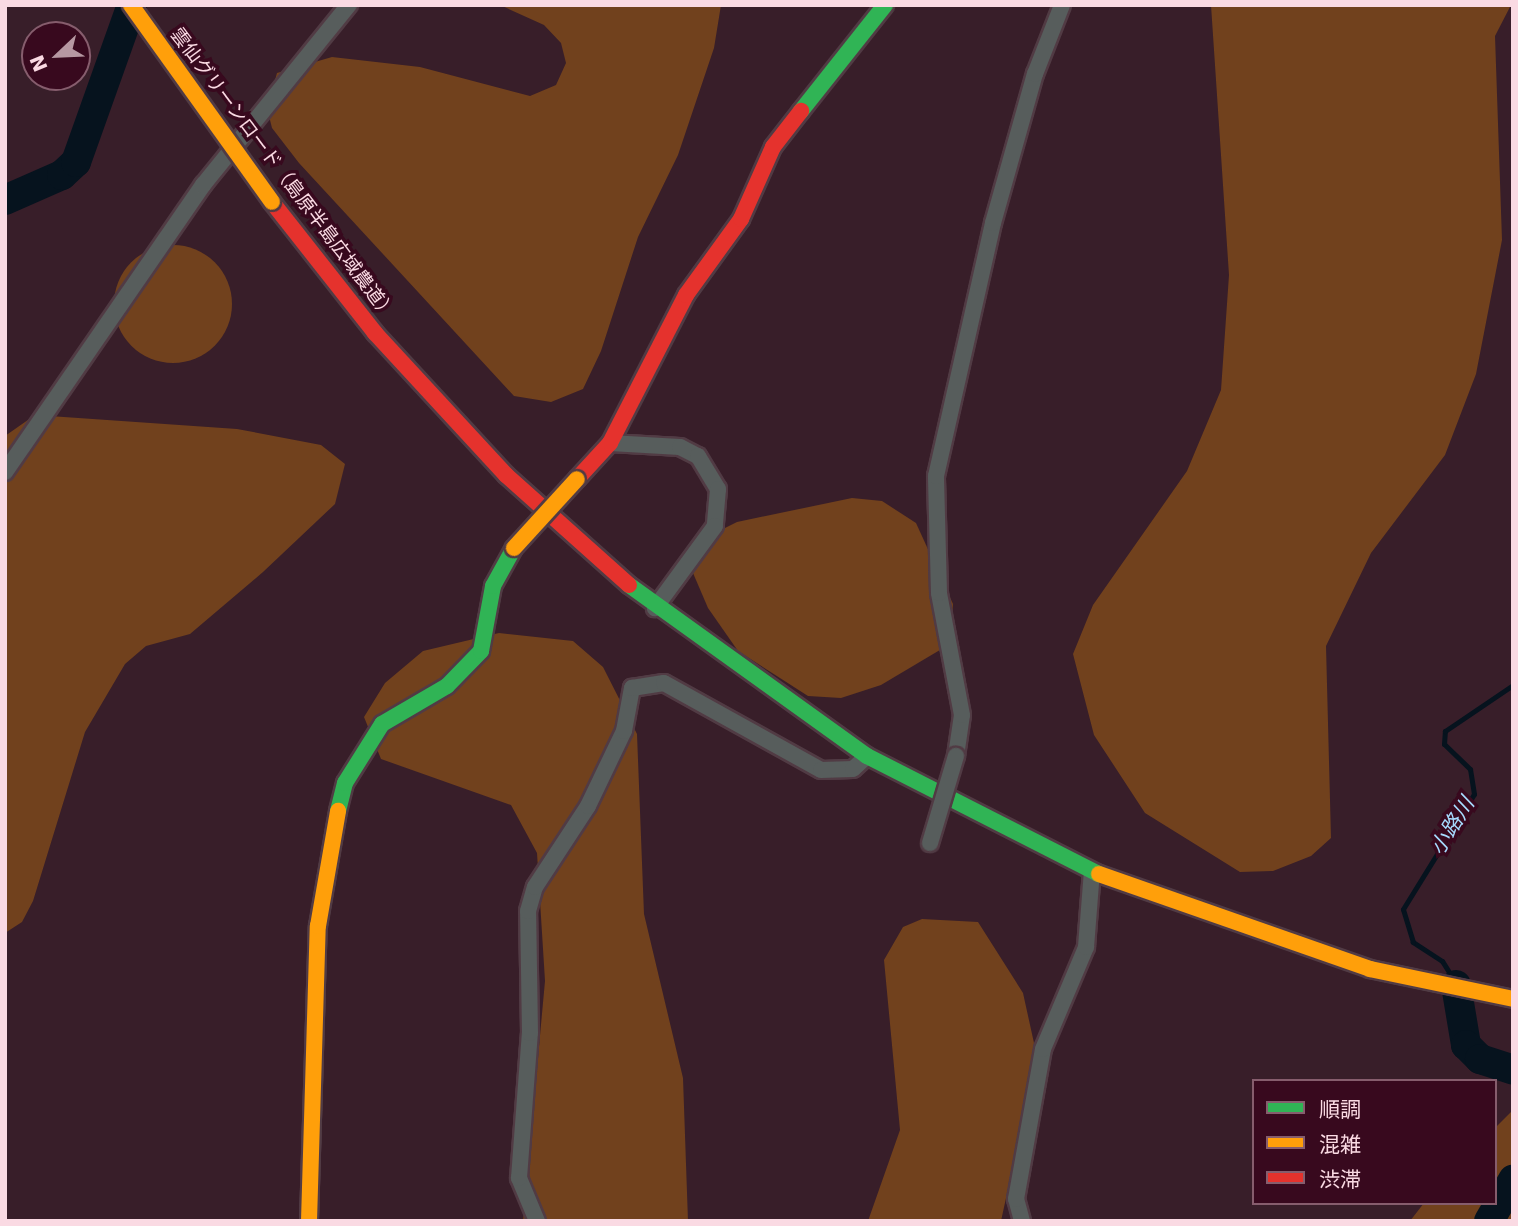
<!DOCTYPE html>
<html>
<head>
<meta charset="utf-8">
<style>
	body { margin:0 }
	#map { position:relative; width:1518px; height:1226px; overflow:hidden; background:#381e29; font-family:"DejaVu Sans","Noto Sans JP",sans-serif }
	div>[style] { position:absolute }
	.forest>* { inset:0; background:#71411d }
	.round { border-radius:50% }
	.stream>* { height:5px; margin:-2.5px; padding:0 2.5px; transform-origin:2.5px; border-radius:2.5px; background:#06131e }
	.river>* { height:30px; margin:-15px; padding:0 15px; transform-origin:15px; border-radius:15px; background:#06131e }
	.roads { filter:drop-shadow(2px 0 #513b44) drop-shadow(-2px 0 #513b44) drop-shadow(0 2px #513b44) drop-shadow(0 -2px #513b44) }
	.street>* { height:16px; margin:-8px; padding:0 8px; transform-origin:8px; border-radius:8px; background:#575d5c }
	.fast>* { height:16px; margin:-8px; padding:0 8px; transform-origin:8px; border-radius:8px; background:#30b455 }
	.slow>* { height:16px; margin:-8px; padding:0 8px; transform-origin:8px; border-radius:8px; background:#ff9f0a }
	.jam>* { height:16px; margin:-8px; padding:0 8px; transform-origin:8px; border-radius:8px; background:#e5322d }
	.bridges { filter:drop-shadow(2px 0 #513b44) drop-shadow(-2px 0 #513b44) drop-shadow(0 2px #513b44) drop-shadow(0 -2px #513b44) }
	.street-bridge>* { height:16px; margin:-8px; padding:0 8px; transform-origin:8px; border-radius:8px; background:#575d5c }
	.slow-bridge>* { height:16px; margin:-8px; padding:0 8px; transform-origin:8px; border-radius:8px; background:#ff9f0a }
	span { translate:-50% -50%; white-space:nowrap; text-align:center; line-height:1.15; -webkit-text-stroke:7px #38091e; paint-order:stroke }
	.street-label { font-size:19px; color:#fadae3 }
	.water-label { font-size:21px; color:#a7dbfe; font-style:italic }
	.frame { position:absolute; inset:0; border:7px solid #fadae3; pointer-events:none }
	.legend { position:absolute; left:1252px; top:1079px; width:245px; height:126px; box-sizing:border-box; background:#38091e; border:2px solid #865d6d; margin:0; padding:9px 12px; list-style:none; font-size:21px; color:#fadae3 }
	.legend li { display:flex; align-items:center; gap:14px; height:35px }
	.legend b { width:35px; border:2px solid #865d6d }
	.north { position:absolute; left:21px; top:21px; width:70px; height:70px; box-sizing:border-box; background:#38091e; border:2px solid #865d6d; border-radius:50%; rotate:247deg; font-size:19px; font-weight:700; line-height:28px; text-align:center; color:#fadae3 }
	.north::after { content:''; display:block; margin:auto; width:24px; height:32px; background:#b698a2; clip-path:polygon(50% 0,100% 100%,50% 72%,0 100%) }
</style>
</head>
<body>
<div id="map">
	<div class="forest">
		<div style="clip-path:polygon(500px 5px,721px 5px,714px 48px,678px 155px,638px 237px,601px 351px,583px 389px,551px 402px,514px 396px,299px 163px,272px 128px,267px 108px,277px 73px,332px 57px,420px 67px,530px 96px,556px 85px,566px 63px,561px 43px,544px 25px)"></div>
		<div style="clip-path:polygon(1211px 5px,1511px 5px,1495px 36px,1502px 240px,1476px 374px,1445px 455px,1371px 553px,1326px 646px,1331px 838px,1311px 856px,1273px 871px,1240px 872px,1145px 813px,1094px 735px,1073px 654px,1093px 605px,1187px 471px,1221px 390px,1229px 275px)"></div>
		<div class="round" style="left:114px;top:245px;width:118px;height:118px"></div>
		<div style="clip-path:polygon(35px 415px,237px 429px,321px 445px,345px 464px,335px 504px,263px 572px,190px 634px,146px 646px,125px 664px,85px 732px,33px 901px,22px 922px,5px 933px,5px 436px)"></div>
		<div style="clip-path:polygon(852px 498px,882px 501px,916px 523px,953px 604px,950px 644px,881px 685px,841px 698px,808px 696px,738px 651px,708px 608px,693px 573px,697px 542px,737px 522px)"></div>
		<div style="clip-path:polygon(499px 633px,573px 641px,603px 667px,637px 734px,644px 914px,683px 1078px,688px 1221px,523px 1221px,545px 981px,537px 853px,511px 805px,381px 759px,364px 717px,385px 683px,423px 651px)"></div>
		<div style="clip-path:polygon(922px 919px,978px 922px,1023px 993px,1034px 1043px,1029px 1093px,1001px 1221px,868px 1221px,900px 1130px,884px 960px,903px 927px)"></div>
		<div style="clip-path:polygon(1513px 1110px,1513px 1221px,1410px 1221px,1424px 1203px,1495px 1203px,1495px 1128px)"></div>
	</div>
	<div class="stream">
		<div style="left:1454px;top:980px;width:22px;rotate:-122deg"></div>
		<div style="left:1442px;top:961px;width:35px;rotate:-147deg"></div>
		<div style="left:1413px;top:942px;width:34px;rotate:-107deg"></div>
		<div style="left:1403px;top:909px;width:135px;rotate:-58.3deg"></div>
		<div style="left:1474px;top:794px;width:25px;rotate:-99deg"></div>
		<div style="left:1470px;top:769px;width:36px;rotate:-136deg"></div>
		<div style="left:1444px;top:744px;width:13px;rotate:-86deg"></div>
		<div style="left:1445px;top:731px;width:82px;rotate:-34.1deg"></div>
	</div>
	<div class="river">
		<div style="left:5px;top:200px;width:62px;rotate:-23.7deg"></div>
		<div style="left:62px;top:175px;width:19px;rotate:-43deg"></div>
		<div style="left:76px;top:162px;width:167px;rotate:-70.4deg"></div>
		<div style="left:1456px;top:985px;width:61px;rotate:80.5deg"></div>
		<div style="left:1466px;top:1045px;width:20px;rotate:45deg"></div>
		<div style="left:1480px;top:1059px;width:35px;rotate:18deg"></div>
		<div style="left:1489px;top:1221px;width:48px;rotate:-59.7deg"></div>
	</div>
	<div class="roads">
		<div class="street">
			<div style="left:610px;top:443px;width:70px;rotate:3.3deg"></div>
			<div style="left:680px;top:447px;width:20px;rotate:27deg"></div>
			<div style="left:698px;top:456px;width:39px;rotate:59deg"></div>
			<div style="left:718px;top:489px;width:37px;rotate:95deg"></div>
			<div style="left:715px;top:526px;width:102px;rotate:126.2deg"></div>
			<div style="left:5px;top:472px;width:349px;rotate:-55.4deg"></div>
			<div style="left:203px;top:185px;width:232px;rotate:-51deg"></div>
			<div style="left:956px;top:756px;width:41px;rotate:-81.7deg"></div>
			<div style="left:962px;top:715px;width:124px;rotate:-100.7deg"></div>
			<div style="left:939px;top:593px;width:117px;rotate:-91.5deg"></div>
			<div style="left:936px;top:476px;width:259px;rotate:-77.3deg"></div>
			<div style="left:993px;top:223px;width:155px;rotate:-74.3deg"></div>
			<div style="left:1035px;top:74px;width:74px;rotate:-68.6deg"></div>
			<div style="left:537px;top:1221px;width:47px;rotate:-112.7deg"></div>
			<div style="left:519px;top:1178px;width:145px;rotate:-85.7deg"></div>
			<div style="left:530px;top:1033px;width:122px;rotate:-90.9deg"></div>
			<div style="left:528px;top:911px;width:25px;rotate:-74deg"></div>
			<div style="left:535px;top:887px;width:97px;rotate:-56.8deg"></div>
			<div style="left:588px;top:806px;width:83px;rotate:-64.4deg"></div>
			<div style="left:624px;top:731px;width:44px;rotate:-79.5deg"></div>
			<div style="left:632px;top:688px;width:32px;rotate:-9deg"></div>
			<div style="left:664px;top:683px;width:179px;rotate:29deg"></div>
			<div style="left:821px;top:770px;width:32px;rotate:-2deg"></div>
			<div style="left:853px;top:769px;width:19px;rotate:-43deg"></div>
			<div style="left:1022px;top:1221px;width:23px;rotate:-105deg"></div>
			<div style="left:1016px;top:1199px;width:152px;rotate:-79.8deg"></div>
			<div style="left:1043px;top:1049px;width:111px;rotate:-67.1deg"></div>
			<div style="left:1086px;top:947px;width:76px;rotate:-85.5deg"></div>
		</div>
		<div class="fast">
			<div style="left:801px;top:111px;width:135px;rotate:-51.6deg"></div>
			<div style="left:629px;top:585px;width:293px;rotate:35.7deg"></div>
			<div style="left:867px;top:756px;width:260px;rotate:27deg"></div>
			<div style="left:338px;top:811px;width:29px;rotate:-76deg"></div>
			<div style="left:345px;top:783px;width:70px;rotate:-57.9deg"></div>
			<div style="left:382px;top:724px;width:75px;rotate:-30.3deg"></div>
			<div style="left:447px;top:686px;width:49px;rotate:-45.8deg"></div>
			<div style="left:481px;top:651px;width:66px;rotate:-79.5deg"></div>
			<div style="left:493px;top:586px;width:43px;rotate:-61.1deg"></div>
		</div>
		<div class="slow">
			<div style="left:1099px;top:874px;width:287px;rotate:19.3deg"></div>
			<div style="left:1370px;top:969px;width:146px;rotate:11.8deg"></div>
			<div style="left:309px;top:1221px;width:295px;rotate:-88.3deg"></div>
			<div style="left:318px;top:926px;width:117px;rotate:-80.1deg"></div>
		</div>
		<div class="jam">
			<div style="left:272px;top:202px;width:167px;rotate:51.8deg"></div>
			<div style="left:375px;top:333px;width:193px;rotate:47.3deg"></div>
			<div style="left:506px;top:475px;width:165px;rotate:41.8deg"></div>
			<div style="left:577px;top:479px;width:49px;rotate:-47.5deg"></div>
			<div style="left:610px;top:443px;width:166px;rotate:-62.8deg"></div>
			<div style="left:686px;top:295px;width:94px;rotate:-54.1deg"></div>
			<div style="left:741px;top:219px;width:79px;rotate:-66deg"></div>
			<div style="left:773px;top:147px;width:46px;rotate:-52.1deg"></div>
		</div>
	</div>
	<div class="bridges">
		<div class="street-bridge">
			<div style="left:930px;top:843px;width:91px;rotate:-73.4deg"></div>
		</div>
		<div class="slow-bridge">
			<div style="left:131px;top:5px;width:242px;rotate:54.4deg"></div>
			<div style="left:514px;top:548px;width:93px;rotate:-47.6deg"></div>
		</div>
	</div>
	<div class="street-label">
		<span style="left:283px;top:174px;rotate:53deg">雲仙グリーンロード（島原半島広域農道）</span>
	</div>
	<div class="water-label">
		<span style="left:1452px;top:826px;rotate:-58deg">小路川</span>
	</div>
	<div class="frame"></div>
	<ul class="legend">
	<li><b style="height:9px;background:#30b455"></b>順調</li>
	<li><b style="height:9px;background:#ff9f0a"></b>混雑</li>
	<li><b style="height:9px;background:#e5322d"></b>渋滞</li>
	</ul>
	<div class="north">N</div>
</div>
</body>
</html>
